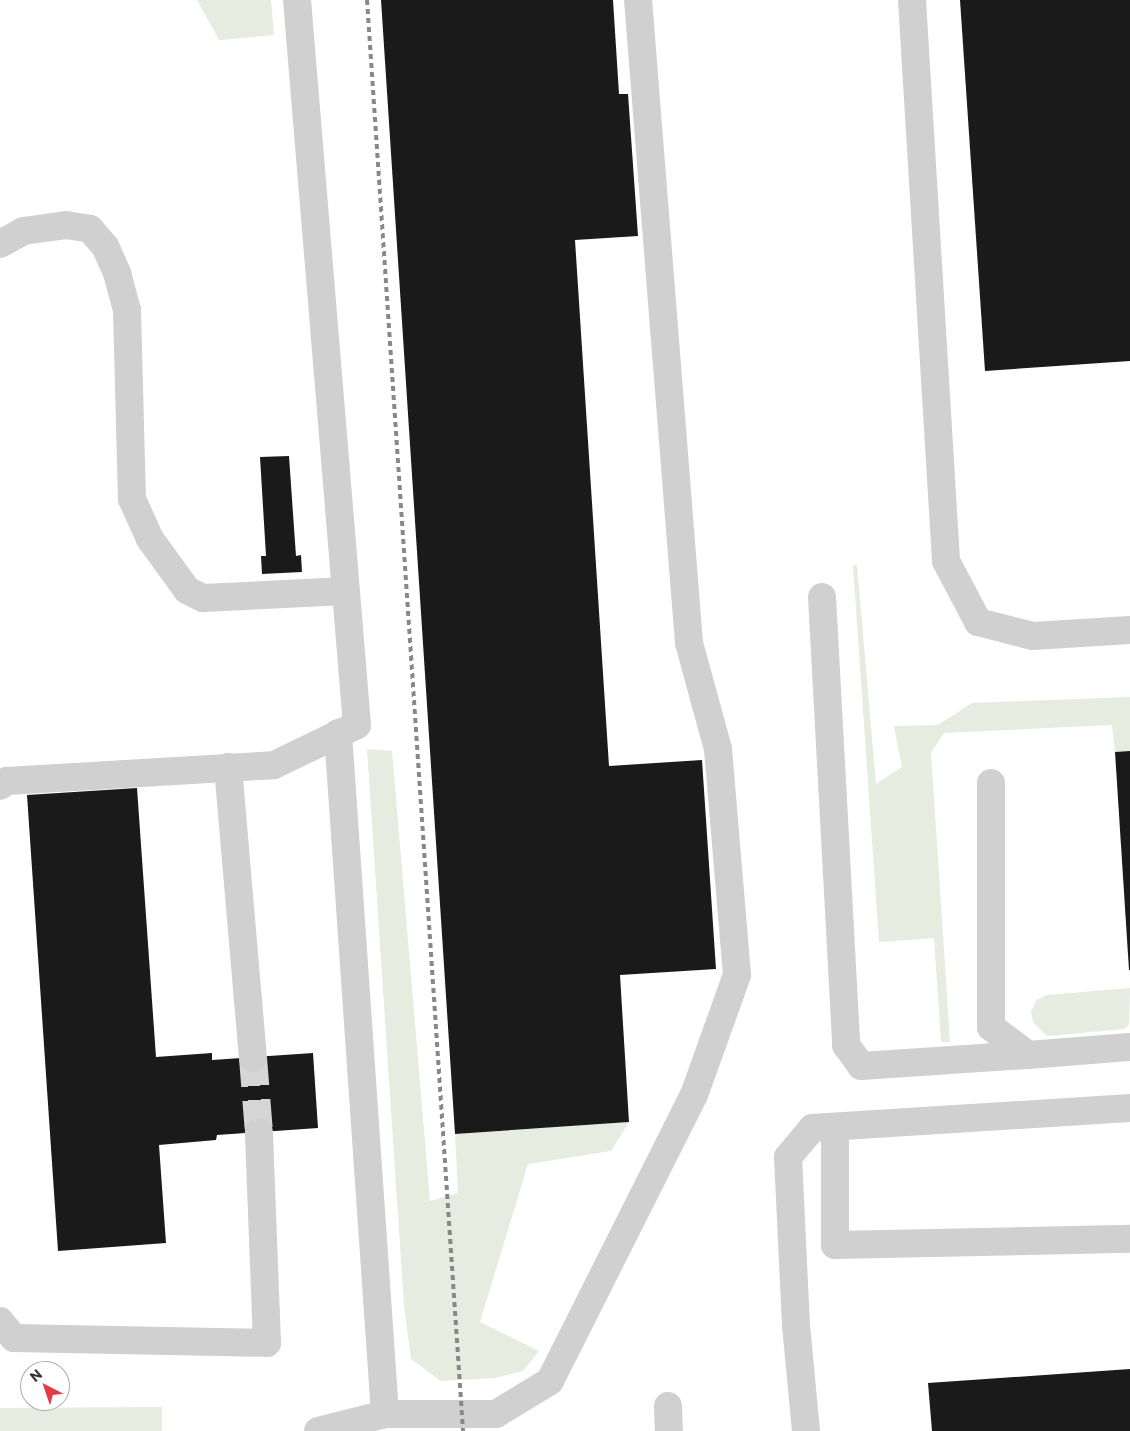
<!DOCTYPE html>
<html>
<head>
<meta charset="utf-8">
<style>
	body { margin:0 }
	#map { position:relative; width:1130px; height:1431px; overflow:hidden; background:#fff; font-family:Commissioner,sans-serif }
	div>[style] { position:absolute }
	.green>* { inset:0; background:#e6ecdf }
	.building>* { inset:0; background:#1a1a1a }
	.minor-tunnel>* { height:28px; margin-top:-14px; transform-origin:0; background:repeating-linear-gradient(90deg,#d6d6d6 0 28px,transparent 0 42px) }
	.minor>* { height:28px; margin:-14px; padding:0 14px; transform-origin:14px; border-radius:14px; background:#d0d0d0 }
	.rail>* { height:4px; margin-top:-2px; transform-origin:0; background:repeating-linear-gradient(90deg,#888 0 5px,transparent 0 9px) }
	span { translate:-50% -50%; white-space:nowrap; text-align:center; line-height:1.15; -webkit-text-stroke:5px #fff; paint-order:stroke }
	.north { position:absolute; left:20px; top:1361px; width:50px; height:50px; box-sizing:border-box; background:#fff; border:1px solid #adadad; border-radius:50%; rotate:319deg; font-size:14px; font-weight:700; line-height:20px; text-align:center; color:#333 }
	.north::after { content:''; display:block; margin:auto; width:18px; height:22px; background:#e63946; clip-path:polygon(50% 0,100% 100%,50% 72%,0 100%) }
</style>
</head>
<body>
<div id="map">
	<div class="green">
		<div style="clip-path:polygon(197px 0,271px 0,274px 35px,219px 40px)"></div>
		<div style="clip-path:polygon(853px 565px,857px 565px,876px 784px,902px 767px,894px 726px,938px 725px,972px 703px,1130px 697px,1130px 751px,1115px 752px,1112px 725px,944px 733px,931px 753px,950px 1042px,941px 1042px,934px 938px,879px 942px)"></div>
		<div style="clip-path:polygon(367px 749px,392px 751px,430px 1201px,458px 1193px,455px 1134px,629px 1122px,611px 1151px,528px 1164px,480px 1322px,539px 1351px,523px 1371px,495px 1378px,441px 1381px,411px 1359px,404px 1306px)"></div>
		<div style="clip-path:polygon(1130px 988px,1129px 1025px,1124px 1029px,1047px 1036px,1033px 1022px,1031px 1012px,1036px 1000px,1047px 995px)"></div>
		<div style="clip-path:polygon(162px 1407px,162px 1431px,0 1431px,0 1408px)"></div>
	</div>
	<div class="building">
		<div style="clip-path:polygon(381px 0,613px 0,619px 94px,628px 94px,638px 236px,575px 240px,609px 766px,702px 760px,716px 969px,620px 975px,629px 1122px,455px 1134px)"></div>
		<div style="clip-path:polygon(960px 0,1130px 0,1130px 361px,985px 371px)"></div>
		<div style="clip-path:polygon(289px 456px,296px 556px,301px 555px,302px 572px,262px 574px,261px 556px,266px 556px,260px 457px)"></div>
		<div style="clip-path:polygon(1130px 751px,1130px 970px,1129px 970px,1115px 752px)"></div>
		<div style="clip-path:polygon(137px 788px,156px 1057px,212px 1053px,212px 1060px,313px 1053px,318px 1128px,217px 1135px,216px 1140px,159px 1145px,166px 1243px,58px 1251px,27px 795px)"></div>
		<div style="clip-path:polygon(1130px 1369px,1130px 1431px,932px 1431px,928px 1383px)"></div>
	</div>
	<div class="minor-tunnel">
		<div style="left:253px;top:1058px;width:74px;rotate:85.4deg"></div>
	</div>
	<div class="minor">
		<div style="left:912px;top:0;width:562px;rotate:86.53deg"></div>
		<div style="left:946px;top:561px;width:69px;rotate:62.3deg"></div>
		<div style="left:978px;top:622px;width:57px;rotate:14.3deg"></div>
		<div style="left:1033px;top:636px;width:97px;rotate:-3.5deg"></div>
		<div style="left:0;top:244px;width:26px;rotate:-29deg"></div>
		<div style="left:23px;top:231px;width:43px;rotate:-7.9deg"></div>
		<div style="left:66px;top:225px;width:24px;rotate:9deg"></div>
		<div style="left:90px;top:229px;width:23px;rotate:49deg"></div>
		<div style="left:105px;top:246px;width:30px;rotate:66deg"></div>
		<div style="left:117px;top:273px;width:38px;rotate:75deg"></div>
		<div style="left:127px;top:310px;width:189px;rotate:88.5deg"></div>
		<div style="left:132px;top:499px;width:44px;rotate:65.8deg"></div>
		<div style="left:150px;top:539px;width:63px;rotate:54deg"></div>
		<div style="left:187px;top:590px;width:18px;rotate:27deg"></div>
		<div style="left:203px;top:598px;width:143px;rotate:-2.8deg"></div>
		<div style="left:822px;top:597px;width:449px;rotate:86.9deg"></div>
		<div style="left:846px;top:1045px;width:26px;rotate:54deg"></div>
		<div style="left:861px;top:1066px;width:167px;rotate:-3.8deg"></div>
		<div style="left:338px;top:733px;width:683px;rotate:86.05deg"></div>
		<div style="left:228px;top:767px;width:292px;rotate:85.1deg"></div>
		<div style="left:991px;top:783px;width:244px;rotate:90deg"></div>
		<div style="left:991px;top:1027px;width:46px;rotate:37.1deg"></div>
		<div style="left:1028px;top:1055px;width:102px;rotate:-4.5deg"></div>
		<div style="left:0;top:786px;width:9px;rotate:-36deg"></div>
		<div style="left:7px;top:781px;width:267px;rotate:-3.4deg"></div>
		<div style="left:274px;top:765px;width:92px;rotate:-25.7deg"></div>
		<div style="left:357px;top:725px;width:727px;rotate:-94.73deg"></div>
		<div style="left:835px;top:1128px;width:117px;rotate:90deg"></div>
		<div style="left:835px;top:1245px;width:295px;rotate:-1.2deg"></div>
		<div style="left:0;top:1321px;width:22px;rotate:51deg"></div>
		<div style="left:14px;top:1338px;width:253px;rotate:1.1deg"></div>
		<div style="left:267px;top:1343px;width:211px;rotate:-92.2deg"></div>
		<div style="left:668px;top:1406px;width:25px;rotate:88deg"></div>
		<div style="left:318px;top:1431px;width:69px;rotate:-14.2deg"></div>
		<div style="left:385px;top:1414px;width:111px"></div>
		<div style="left:496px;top:1414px;width:63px;rotate:-31.4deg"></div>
		<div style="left:550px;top:1381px;width:320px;rotate:-63.3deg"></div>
		<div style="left:694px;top:1095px;width:127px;rotate:-70.3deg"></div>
		<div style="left:737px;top:975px;width:227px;rotate:-94.8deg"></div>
		<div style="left:718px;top:749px;width:110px;rotate:-105.3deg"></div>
		<div style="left:689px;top:643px;width:645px;rotate:-94.53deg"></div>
		<div style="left:806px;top:1431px;width:105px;rotate:-95.4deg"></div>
		<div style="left:796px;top:1326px;width:169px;rotate:-92.7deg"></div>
		<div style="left:788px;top:1157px;width:38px;rotate:-50deg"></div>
		<div style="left:812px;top:1128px;width:319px;rotate:-3.6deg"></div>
	</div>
	<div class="rail">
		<div style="left:367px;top:0;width:1434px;rotate:86.16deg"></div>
	</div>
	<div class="north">N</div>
</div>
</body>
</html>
